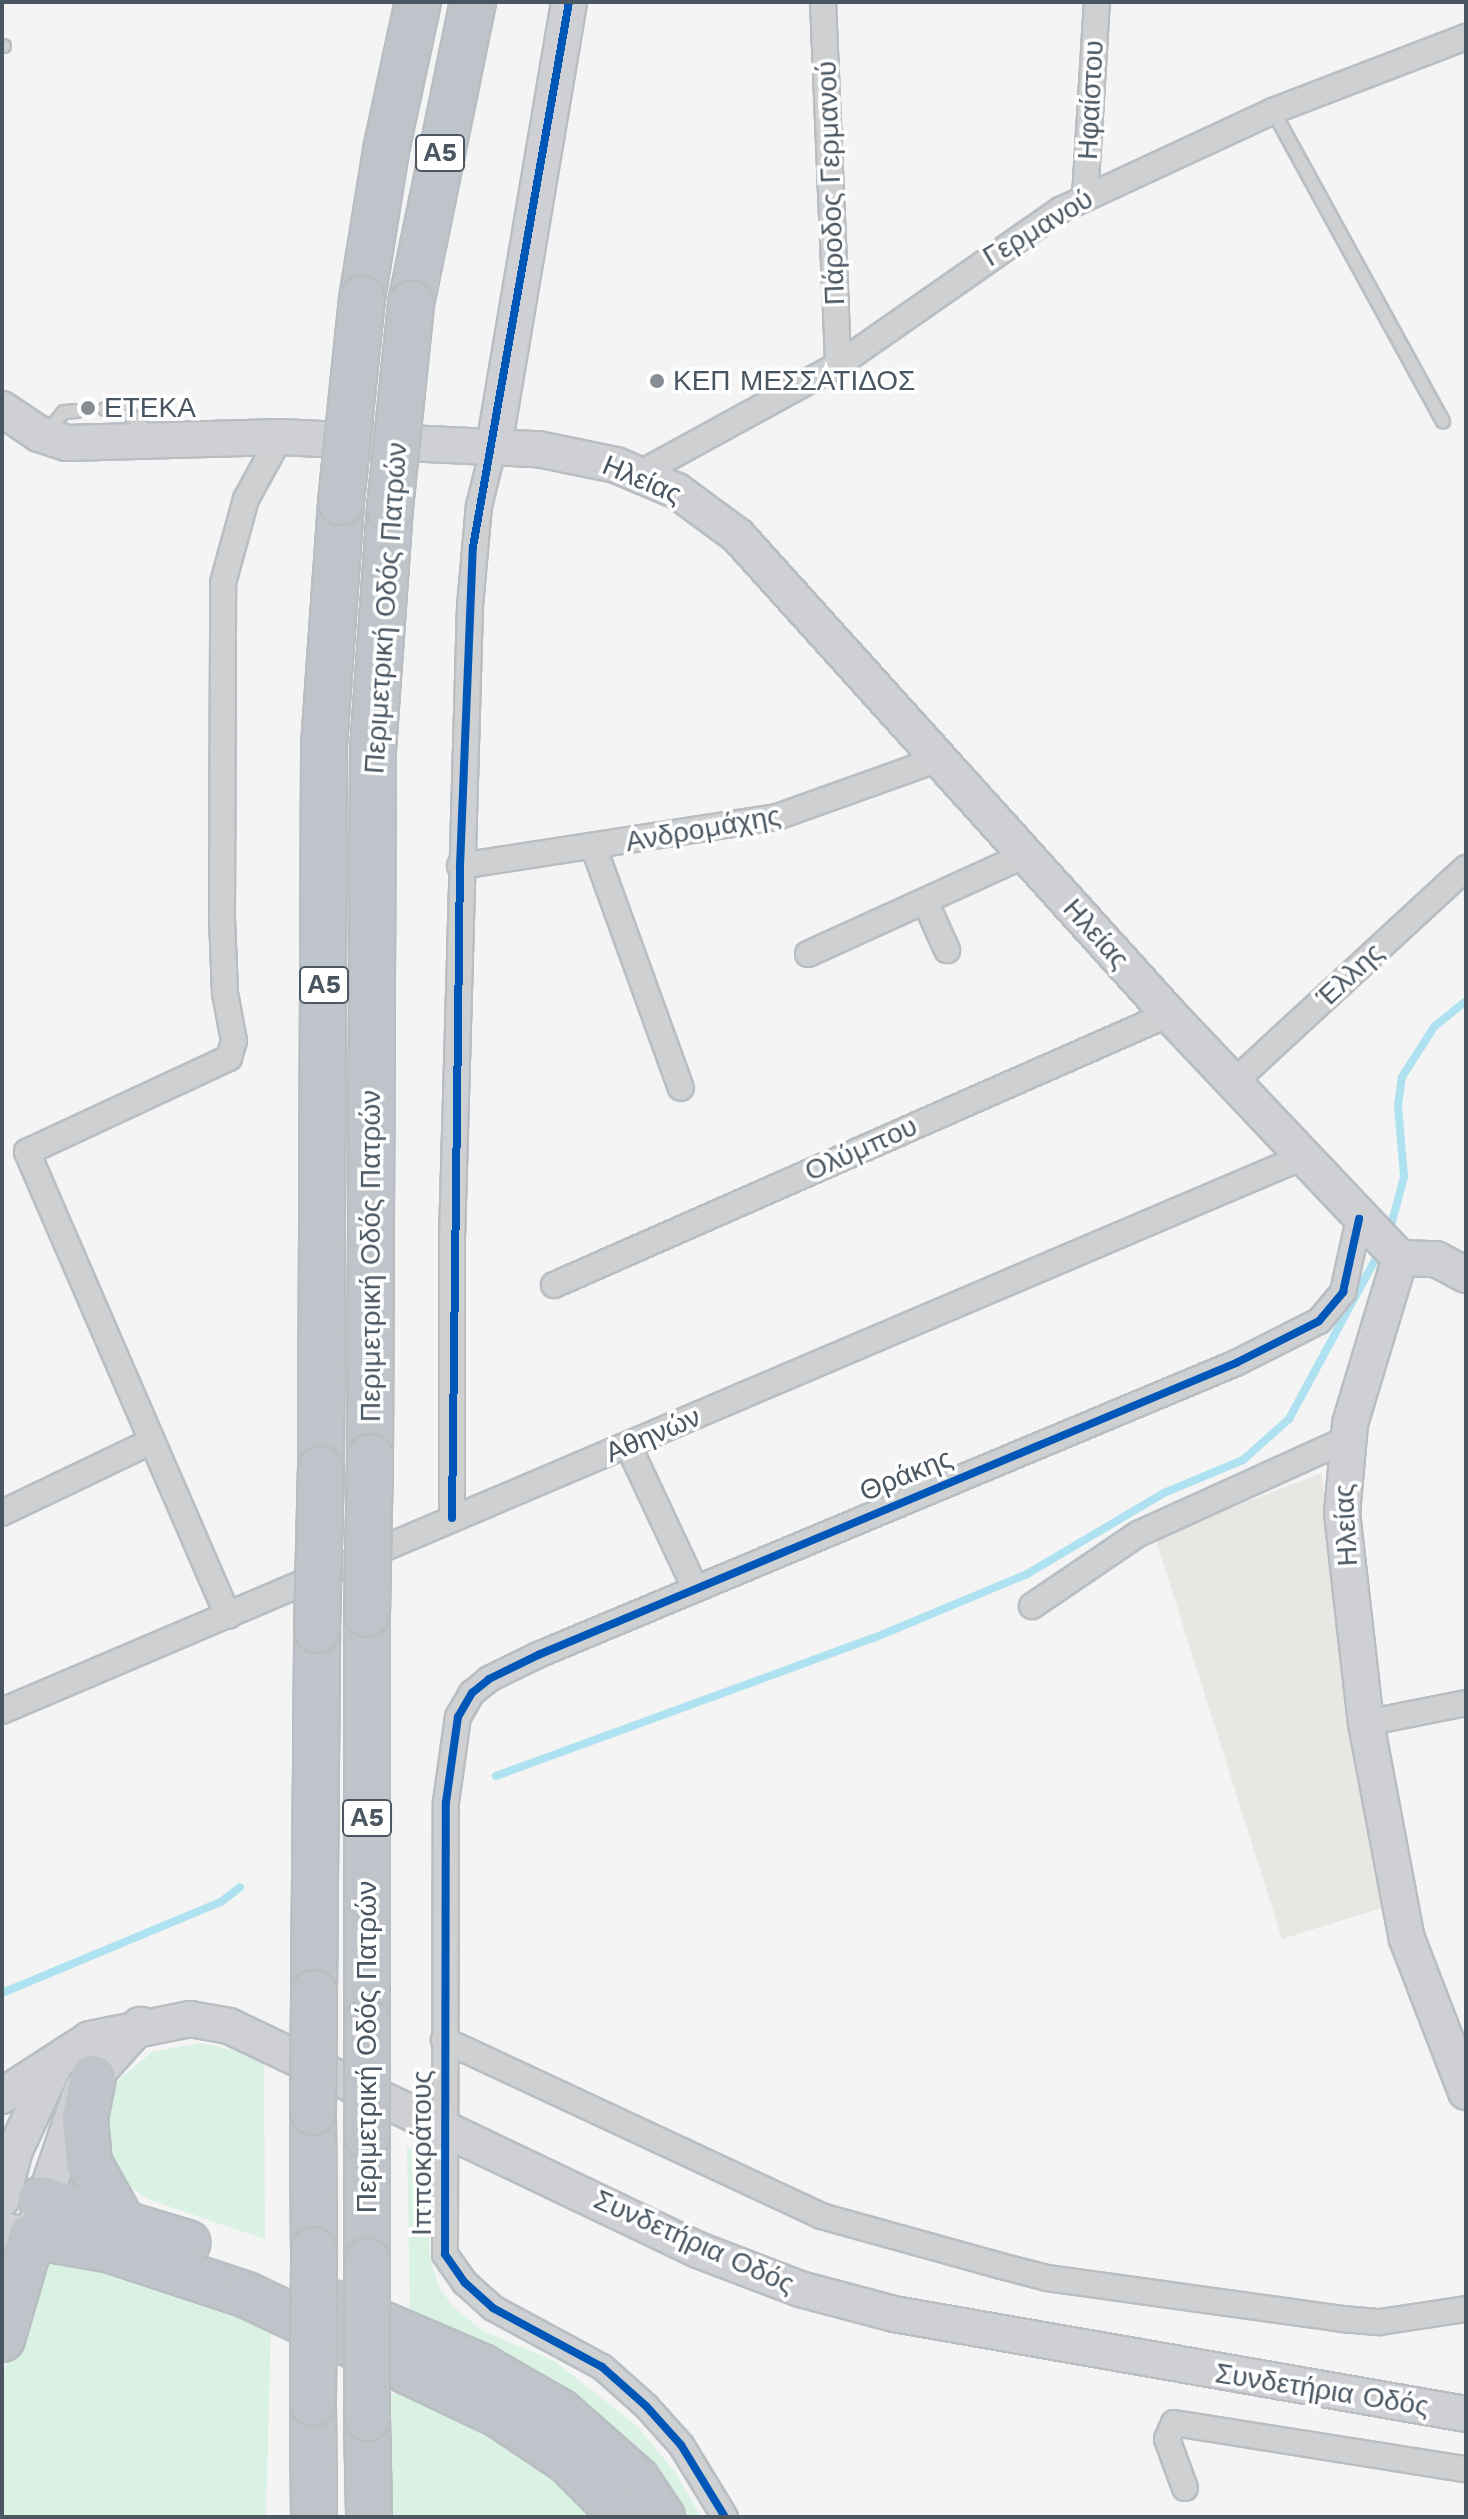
<!DOCTYPE html>
<html>
<head>
<meta charset="utf-8">
<style>
	body { margin:0 }
	#map { position:relative; width:1468px; height:2519px; overflow:hidden; background:#f4f4f4; font-family:"Work Sans",sans-serif }
	div>[style] { position:absolute }
	.commercial>* { inset:0; background:#e8e7e3 }
	.green>* { inset:0; background:#d9f2e3 }
	.stream>* { height:8px; margin:-4px; padding:0 4px; transform-origin:4px; border-radius:4px; background:#aee2f0 }
	.roads { filter:drop-shadow(2px 0 #b9bec3) drop-shadow(-2px 0 #b9bec3) drop-shadow(0 2px #b9bec3) drop-shadow(0 -2px #b9bec3) }
	.lane>* { height:12px; margin:-6px; padding:0 6px; transform-origin:6px; border-radius:6px; background:#ced0d2 }
	.street>* { height:24px; margin:-12px; padding:0 12px; transform-origin:12px; border-radius:12px; background:#ced0d2 }
	.secondary>* { height:34px; margin:-17px; padding:0 17px; transform-origin:17px; border-radius:17px; background:#ced0d4 }
	.highway>* { height:44px; margin:-22px; padding:0 22px; transform-origin:22px; border-radius:22px; background:#bec4c9 }
	.bridges { filter:drop-shadow(2px 0 #b9bec3) drop-shadow(-2px 0 #b9bec3) drop-shadow(0 2px #b9bec3) drop-shadow(0 -2px #b9bec3) }
	.highway-bridge>* { height:44px; margin:-22px; padding:0 22px; transform-origin:22px; border-radius:22px; background:#bec4c9 }
	.cycleway>* { height:8px; margin:-4px; padding:0 4px; transform-origin:4px; border-radius:4px; background:#0057b8 }
	.dots>* { width:22px; height:22px; translate:-50% -50%; box-sizing:border-box; border:4px solid #fff; border-radius:50% }
	span { translate:-50% -50%; white-space:nowrap; text-align:center; line-height:1.15; -webkit-text-stroke:7px #fff; paint-order:stroke }
	.shield-label span { padding:2px 6px; background:#fff; border:2px solid; border-radius:6px; -webkit-text-stroke-width:0 }
	.shield-label { font-size:26px; color:#4a5661; font-weight:700 }
	.street-label { font-size:28px; color:#4a5661 }
	.poi-label { font-size:28px; color:#4a5661 }
	.left { translate:0 -50%; text-align:left }
	.frame { position:absolute; inset:0; border:4px solid #4a5661; pointer-events:none }
</style>
</head>
<body>
<div id="map">
	<div class="commercial">
		<div style="clip-path:polygon(1322px 1473px,1346px 1695px,1388px 1906px,1282px 1939px,1155px 1537px)"></div>
	</div>
	<div class="green">
		<div style="clip-path:polygon(201px 2043px,264px 2057px,265px 2239px,150px 2200px,116px 2178px,101px 2153px,110px 2091px,123px 2076px,152px 2052px)"></div>
		<div style="clip-path:polygon(407px 2147px,424px 2151px,430px 2258px,438px 2285px,453px 2307px,483px 2331px,554px 2361px,636px 2425px,675px 2472px,701px 2517px,688px 2517px,645px 2461px,410px 2318px)"></div>
		<div style="clip-path:polygon(40px 2252px,271px 2323px,266px 2517px,2px 2517px,2px 2379px)"></div>
		<div style="clip-path:polygon(404px 2391px,512px 2442px,599px 2517px,390px 2517px,390px 2395px)"></div>
	</div>
	<div class="stream">
		<div style="left:1389px;top:1233px;width:58px;rotate:-75deg"></div>
		<div style="left:1404px;top:1177px;width:72px;rotate:-94.8deg"></div>
		<div style="left:1398px;top:1105px;width:28px;rotate:-82deg"></div>
		<div style="left:1402px;top:1077px;width:59px;rotate:-57.4deg"></div>
		<div style="left:1434px;top:1027px;width:41px;rotate:-39.1deg"></div>
		<div style="left:496px;top:1776px;width:402px;rotate:-20.1deg"></div>
		<div style="left:874px;top:1638px;width:166px;rotate:-22.7deg"></div>
		<div style="left:1027px;top:1574px;width:159px;rotate:-30.6deg"></div>
		<div style="left:1164px;top:1493px;width:86px;rotate:-22.7deg"></div>
		<div style="left:1243px;top:1460px;width:62px;rotate:-41.7deg"></div>
		<div style="left:1289px;top:1419px;width:193px;rotate:-61.6deg"></div>
		<div style="left:2px;top:1993px;width:237px;rotate:-22.6deg"></div>
		<div style="left:221px;top:1902px;width:24px;rotate:-38deg"></div>
	</div>
	<div class="roads">
		<div class="lane">
			<div style="left:2px;top:46px;width:2px"></div>
			<div style="left:1273px;top:111px;width:354px;rotate:61.3deg"></div>
			<div style="left:105px;top:409px;width:19px;rotate:-3deg"></div>
			<div style="left:124px;top:408px;width:37px;rotate:46deg"></div>
			<div style="left:46px;top:434px;width:28px;rotate:-51deg"></div>
			<div style="left:64px;top:412px;width:13px;rotate:-4deg"></div>
		</div>
		<div class="street">
			<div style="left:823px;top:2px;width:363px;rotate:87.6deg"></div>
			<div style="left:1085px;top:197px;width:195px;rotate:-86.5deg"></div>
			<div style="left:639px;top:474px;width:227px;rotate:-28.7deg"></div>
			<div style="left:838px;top:365px;width:271px;rotate:-34.9deg"></div>
			<div style="left:1060px;top:210px;width:235px;rotate:-24.9deg"></div>
			<div style="left:1273px;top:111px;width:207px;rotate:-21deg"></div>
			<div style="left:594px;top:848px;width:255px;rotate:70.1deg"></div>
			<div style="left:460px;top:866px;width:321px;rotate:-8.8deg"></div>
			<div style="left:777px;top:817px;width:172px;rotate:-19.7deg"></div>
			<div style="left:925px;top:901px;width:54px;rotate:65.8deg"></div>
			<div style="left:808px;top:954px;width:239px;rotate:-24.5deg"></div>
			<div style="left:1234px;top:1082px;width:316px;rotate:-42.7deg"></div>
			<div style="left:554px;top:1285px;width:672px;rotate:-23.78deg"></div>
			<div style="left:628px;top:1445px;width:156px;rotate:64.9deg"></div>
			<div style="left:2px;top:1513px;width:166px;rotate:-25.6deg"></div>
			<div style="left:452px;top:1518px;width:280px;rotate:-90deg"></div>
			<div style="left:452px;top:1238px;width:632px;rotate:-88.37deg"></div>
			<div style="left:470px;top:606px;width:100px;rotate:-84.9deg"></div>
			<div style="left:479px;top:506px;width:62px;rotate:-76deg"></div>
			<div style="left:1032px;top:1606px;width:128px;rotate:-34.2deg"></div>
			<div style="left:1138px;top:1534px;width:230px;rotate:-24.4deg"></div>
			<div style="left:228px;top:1616px;width:506px;rotate:-113.42deg"></div>
			<div style="left:27px;top:1152px;width:223px;rotate:-25deg"></div>
			<div style="left:229px;top:1058px;width:18px;rotate:-74deg"></div>
			<div style="left:234px;top:1041px;width:49px;rotate:-100.6deg"></div>
			<div style="left:225px;top:993px;width:74px;rotate:-92.3deg"></div>
			<div style="left:222px;top:919px;width:336px;rotate:-89.8deg"></div>
			<div style="left:223px;top:583px;width:87px;rotate:-74.7deg"></div>
			<div style="left:246px;top:499px;width:71px;rotate:-61.3deg"></div>
			<div style="left:2px;top:1711px;width:1414px;rotate:-23.07deg"></div>
			<div style="left:1366px;top:1723px;width:102px;rotate:-11.3deg"></div>
			<div style="left:444px;top:2040px;width:416px;rotate:25deg"></div>
			<div style="left:821px;top:2216px;width:187px;rotate:15.5deg"></div>
			<div style="left:1001px;top:2266px;width:48px;rotate:14.6deg"></div>
			<div style="left:1047px;top:2278px;width:298px;rotate:7.9deg"></div>
			<div style="left:1342px;top:2319px;width:38px;rotate:5deg"></div>
			<div style="left:1380px;top:2322px;width:87px;rotate:-8.6deg"></div>
			<div style="left:1185px;top:2488px;width:52px;rotate:-110.2deg"></div>
			<div style="left:1167px;top:2439px;width:17px;rotate:-66deg"></div>
			<div style="left:1174px;top:2423px;width:296px;rotate:9deg"></div>
			<div style="left:725px;top:2517px;width:84px;rotate:-121.4deg"></div>
			<div style="left:681px;top:2445px;width:52px;rotate:-131.9deg"></div>
			<div style="left:646px;top:2406px;width:59px;rotate:-138.4deg"></div>
			<div style="left:602px;top:2367px;width:124px;rotate:-151.6deg"></div>
			<div style="left:493px;top:2308px;width:38px;rotate:-138deg"></div>
			<div style="left:465px;top:2283px;width:35px;rotate:-125deg"></div>
			<div style="left:445px;top:2254px;width:452px;rotate:-89.9deg"></div>
			<div style="left:446px;top:1802px;width:86px;rotate:-82deg"></div>
			<div style="left:458px;top:1717px;width:28px;rotate:-60deg"></div>
			<div style="left:472px;top:1693px;width:22px;rotate:-39deg"></div>
			<div style="left:489px;top:1679px;width:55px;rotate:-26.1deg"></div>
			<div style="left:538px;top:1655px;width:757px;rotate:-22.7deg"></div>
			<div style="left:1236px;top:1363px;width:93px;rotate:-26.8deg"></div>
			<div style="left:1319px;top:1321px;width:38px;rotate:-50deg"></div>
			<div style="left:1343px;top:1292px;width:75px;rotate:-77.6deg"></div>
		</div>
		<div class="secondary">
			<div style="left:2px;top:409px;width:45px;rotate:34deg"></div>
			<div style="left:39px;top:434px;width:29px;rotate:18deg"></div>
			<div style="left:67px;top:443px;width:213px;rotate:-1.6deg"></div>
			<div style="left:280px;top:437px;width:258px;rotate:2.7deg"></div>
			<div style="left:538px;top:449px;width:80px;rotate:11.6deg"></div>
			<div style="left:616px;top:465px;width:66px;rotate:23.1deg"></div>
			<div style="left:677px;top:491px;width:76px;rotate:36.4deg"></div>
			<div style="left:738px;top:536px;width:644px;rotate:47.96deg"></div>
			<div style="left:1169px;top:1014px;width:336px;rotate:46.6deg"></div>
			<div style="left:494px;top:446px;width:450px;rotate:-80.4deg"></div>
			<div style="left:1400px;top:1258px;width:173px;rotate:106.8deg"></div>
			<div style="left:1350px;top:1424px;width:89px;rotate:95.1deg"></div>
			<div style="left:1342px;top:1513px;width:211px;rotate:83.5deg"></div>
			<div style="left:1366px;top:1723px;width:220px;rotate:79.3deg"></div>
			<div style="left:1407px;top:1939px;width:164px;rotate:68.9deg"></div>
			<div style="left:1400px;top:1258px;width:36px;rotate:2deg"></div>
			<div style="left:1436px;top:1259px;width:34px;rotate:28deg"></div>
			<div style="left:2px;top:2096px;width:105px;rotate:-32.9deg"></div>
			<div style="left:90px;top:2039px;width:102px;rotate:-11.3deg"></div>
			<div style="left:190px;top:2019px;width:40px;rotate:10deg"></div>
			<div style="left:229px;top:2026px;width:520px;rotate:25.53deg"></div>
			<div style="left:698px;top:2250px;width:109px;rotate:20.9deg"></div>
			<div style="left:800px;top:2289px;width:97px;rotate:14.9deg"></div>
			<div style="left:894px;top:2314px;width:581px;rotate:9.92deg"></div>
			<div style="left:2px;top:2199px;width:51px;rotate:-75.1deg"></div>
			<div style="left:15px;top:2150px;width:97px;rotate:-65deg"></div>
			<div style="left:2px;top:2230px;width:31px;rotate:11deg"></div>
			<div style="left:32px;top:2236px;width:153px;rotate:-71.3deg"></div>
			<div style="left:81px;top:2091px;width:89px;rotate:-48.2deg"></div>
		</div>
		<div class="highway">
			<div style="left:362px;top:299px;width:151px;rotate:-80.8deg"></div>
			<div style="left:386px;top:150px;width:151px;rotate:-77.8deg"></div>
			<div style="left:411px;top:304px;width:308px;rotate:-78.4deg"></div>
			<div style="left:370px;top:1457px;width:707px;rotate:-89.76deg"></div>
			<div style="left:373px;top:750px;width:243px;rotate:-86deg"></div>
			<div style="left:321px;top:1469px;width:723px;rotate:-89.76deg"></div>
			<div style="left:324px;top:746px;width:245px;rotate:-86deg"></div>
			<div style="left:367px;top:1614px;width:408px;rotate:90deg"></div>
			<div style="left:314px;top:1993px;width:363px;rotate:-89.5deg"></div>
			<div style="left:93px;top:2078px;width:41px;rotate:101.3deg"></div>
			<div style="left:85px;top:2118px;width:45px;rotate:84.9deg"></div>
			<div style="left:89px;top:2163px;width:65px;rotate:60.7deg"></div>
			<div style="left:313px;top:2112px;width:138px;rotate:89.6deg"></div>
			<div style="left:41px;top:2199px;width:153px;rotate:16.7deg"></div>
			<div style="left:367px;top:2261px;width:125px;rotate:-90deg"></div>
			<div style="left:333px;top:2303px;width:162px;rotate:23.2deg"></div>
			<div style="left:482px;top:2367px;width:90px;rotate:30deg"></div>
			<div style="left:560px;top:2412px;width:103px;rotate:41.4deg"></div>
			<div style="left:637px;top:2480px;width:45px;rotate:56deg"></div>
			<div style="left:2px;top:2339px;width:107px;rotate:-73.8deg"></div>
			<div style="left:32px;top:2236px;width:80px;rotate:10deg"></div>
			<div style="left:111px;top:2250px;width:143px;rotate:18.3deg"></div>
			<div style="left:247px;top:2295px;width:278px;rotate:25.4deg"></div>
			<div style="left:498px;top:2414px;width:84px;rotate:33.9deg"></div>
			<div style="left:568px;top:2461px;width:79px;rotate:45deg"></div>
			<div style="left:313px;top:2403px;width:114px;rotate:89.5deg"></div>
			<div style="left:367px;top:2418px;width:99px;rotate:88.8deg"></div>
		</div>
	</div>
	<div class="bridges">
		<div class="highway-bridge">
			<div style="left:341px;top:502px;width:204px;rotate:-84.1deg"></div>
			<div style="left:390px;top:508px;width:205px;rotate:-84.1deg"></div>
			<div style="left:367px;top:1614px;width:157px;rotate:-88.9deg"></div>
			<div style="left:317px;top:1630px;width:161px;rotate:-88.6deg"></div>
			<div style="left:313px;top:2112px;width:119px;rotate:-89.5deg"></div>
			<div style="left:367px;top:2136px;width:114px;rotate:-90deg"></div>
			<div style="left:367px;top:2261px;width:157px;rotate:90deg"></div>
			<div style="left:313px;top:2403px;width:153px;rotate:-89.6deg"></div>
		</div>
	</div>
	<div class="cycleway">
		<div style="left:452px;top:1518px;width:652px;rotate:-89.3deg"></div>
		<div style="left:460px;top:866px;width:319px;rotate:-87.7deg"></div>
		<div style="left:473px;top:547px;width:553px;rotate:-80.01deg"></div>
		<div style="left:725px;top:2517px;width:84px;rotate:-121.4deg"></div>
		<div style="left:681px;top:2445px;width:52px;rotate:-131.9deg"></div>
		<div style="left:646px;top:2406px;width:59px;rotate:-138.4deg"></div>
		<div style="left:602px;top:2367px;width:124px;rotate:-151.6deg"></div>
		<div style="left:493px;top:2308px;width:38px;rotate:-138deg"></div>
		<div style="left:465px;top:2283px;width:35px;rotate:-125deg"></div>
		<div style="left:445px;top:2254px;width:452px;rotate:-89.9deg"></div>
		<div style="left:446px;top:1802px;width:86px;rotate:-82deg"></div>
		<div style="left:458px;top:1717px;width:28px;rotate:-60deg"></div>
		<div style="left:472px;top:1693px;width:22px;rotate:-39deg"></div>
		<div style="left:489px;top:1679px;width:55px;rotate:-26.1deg"></div>
		<div style="left:538px;top:1655px;width:757px;rotate:-22.7deg"></div>
		<div style="left:1236px;top:1363px;width:93px;rotate:-26.8deg"></div>
		<div style="left:1319px;top:1321px;width:38px;rotate:-50deg"></div>
		<div style="left:1343px;top:1292px;width:75px;rotate:-77.6deg"></div>
	</div>
	<div class="dots">
		<div style="left:657px;top:381px;background:#868d94"></div>
		<div style="left:88px;top:408px;background:#868d94"></div>
	</div>
	<div class="shield-label">
		<span style="left:440px;top:153px">Α5</span>
		<span style="left:324px;top:985px">Α5</span>
		<span style="left:367px;top:1818px">Α5</span>
	</div>
	<div class="street-label">
		<span style="left:1091px;top:100px;rotate:-87deg">Ηφαίστου</span>
		<span style="left:831px;top:183px;rotate:-92deg">Πάροδος Γερμανού</span>
		<span style="left:1038px;top:228px;rotate:-31deg">Γερμανού</span>
		<span style="left:642px;top:480px;rotate:23deg">Ηλείας</span>
		<span style="left:386px;top:608px;rotate:-86deg">Περιμετρική Οδός Πατρών</span>
		<span style="left:703px;top:829px;rotate:-10deg">Ανδρομάχης</span>
		<span style="left:1096px;top:934px;rotate:48deg">Ηλείας</span>
		<span style="left:1350px;top:975px;rotate:-43deg">Έλλης</span>
		<span style="left:861px;top:1149px;rotate:-24deg">Ολύμπου</span>
		<span style="left:371px;top:1256px;rotate:-90deg">Περιμετρική Οδός Πατρών</span>
		<span style="left:653px;top:1435px;rotate:-23deg">Αθηνών</span>
		<span style="left:906px;top:1475px;rotate:-22deg">Θράκης</span>
		<span style="left:1346px;top:1525px;rotate:-93deg">Ηλείας</span>
		<span style="left:367px;top:2047px;rotate:-90deg">Περιμετρική Οδός Πατρών</span>
		<span style="left:422px;top:2153px;rotate:-90deg">Ιπποκράτους</span>
		<span style="left:694px;top:2242px;rotate:24deg">Συνδετήρια Οδός</span>
		<span style="left:1322px;top:2390px;rotate:9deg">Συνδετήρια Οδός</span>
	</div>
	<div class="poi-label">
		<span class="left" style="left:673px;top:381px">ΚΕΠ ΜΕΣΣΑΤΙΔΟΣ</span>
		<span class="left" style="left:104px;top:408px">ΕΤΕΚΑ</span>
	</div>
	<div class="frame"></div>
</div>
</body>
</html>
